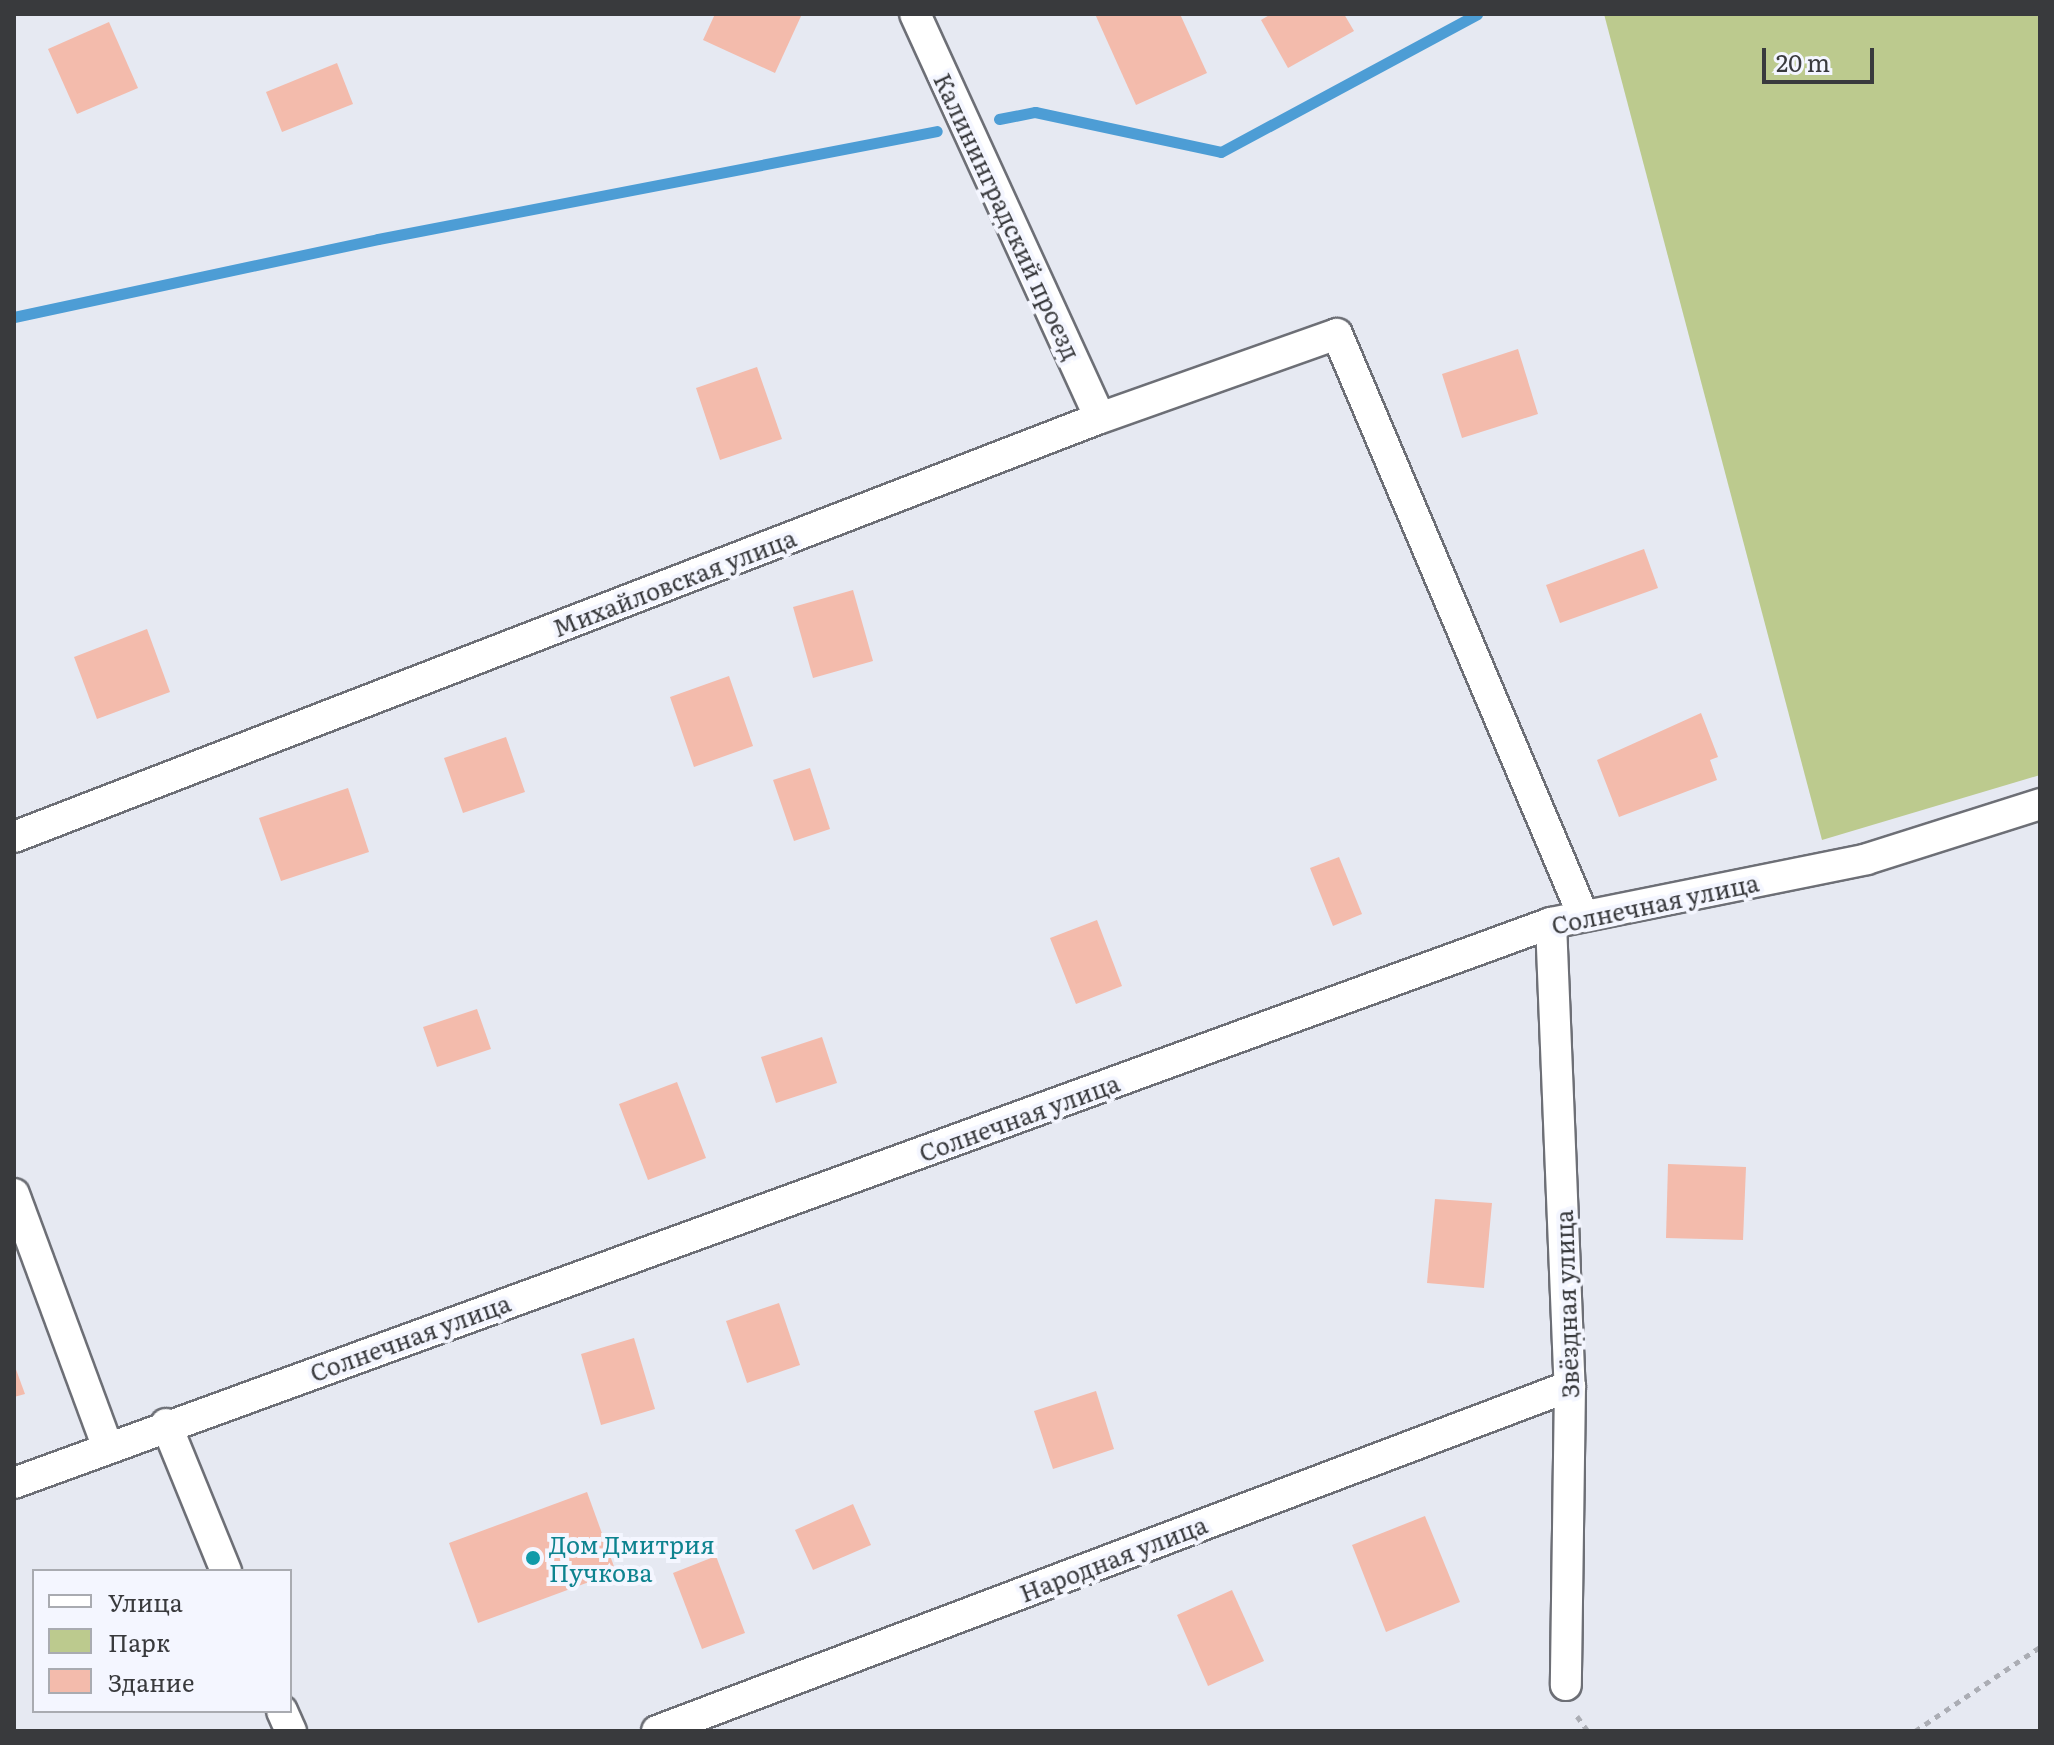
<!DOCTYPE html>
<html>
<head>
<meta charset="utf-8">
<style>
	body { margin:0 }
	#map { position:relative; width:2054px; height:1745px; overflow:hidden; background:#e6e9f2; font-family:Literata,serif }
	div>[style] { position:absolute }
	.green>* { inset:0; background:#bcca8e }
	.stream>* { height:11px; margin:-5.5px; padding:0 5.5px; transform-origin:5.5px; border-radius:5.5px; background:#4d9dd5 }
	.building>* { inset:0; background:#f3bbac }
	.path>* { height:5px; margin-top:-2.5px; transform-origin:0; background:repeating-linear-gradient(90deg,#abadb4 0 6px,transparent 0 12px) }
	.roads { filter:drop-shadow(2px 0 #6d6f76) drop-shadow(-2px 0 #6d6f76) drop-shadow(0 2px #6d6f76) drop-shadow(0 -2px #6d6f76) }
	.minor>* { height:30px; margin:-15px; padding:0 15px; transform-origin:15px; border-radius:15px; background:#fff }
	.dots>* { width:22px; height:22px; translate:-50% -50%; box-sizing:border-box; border:4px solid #f4f6ff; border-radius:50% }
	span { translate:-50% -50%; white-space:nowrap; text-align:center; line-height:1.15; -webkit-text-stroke:8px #f4f6ff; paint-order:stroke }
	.street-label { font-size:24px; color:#393a3d }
	.culture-label { font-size:24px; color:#0d838f }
	.left { translate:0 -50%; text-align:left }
	.frame { position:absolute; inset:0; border:16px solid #393a3d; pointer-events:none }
	.legend { position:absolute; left:32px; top:1569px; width:260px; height:144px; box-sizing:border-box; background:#f4f6ff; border:2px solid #a9abb1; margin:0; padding:10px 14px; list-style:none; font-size:24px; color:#393a3d }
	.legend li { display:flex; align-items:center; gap:16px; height:40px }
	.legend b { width:40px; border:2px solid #a9abb1 }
	.scale { position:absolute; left:1762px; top:48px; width:112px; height:36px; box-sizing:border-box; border:4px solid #393a3d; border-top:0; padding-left:10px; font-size:24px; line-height:28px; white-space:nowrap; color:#393a3d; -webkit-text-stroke:6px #f4f6ff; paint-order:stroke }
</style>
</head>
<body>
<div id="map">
	<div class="green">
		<div style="clip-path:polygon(1604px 14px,2040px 14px,2040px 775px,1822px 840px)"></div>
	</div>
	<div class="stream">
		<div style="left:999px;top:119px;width:37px;rotate:-11deg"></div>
		<div style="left:1035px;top:112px;width:190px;rotate:12.1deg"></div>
		<div style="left:1221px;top:152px;width:291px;rotate:-28.3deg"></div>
		<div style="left:14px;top:317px;width:372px;rotate:-12.1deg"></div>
		<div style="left:378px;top:239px;width:569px;rotate:-10.93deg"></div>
	</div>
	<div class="building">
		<div style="clip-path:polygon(715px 14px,802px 14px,775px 73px,703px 40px)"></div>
		<div style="clip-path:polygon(1095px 14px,1180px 14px,1207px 73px,1136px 105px)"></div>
		<div style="clip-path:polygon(1271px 14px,1344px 14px,1354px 31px,1288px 68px,1261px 20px)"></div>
		<div style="clip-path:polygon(109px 22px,138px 88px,77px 114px,48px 49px)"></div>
		<div style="clip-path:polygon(337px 63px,353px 104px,282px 132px,266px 92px)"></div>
		<div style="clip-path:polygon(1518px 349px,1538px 414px,1462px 438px,1442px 374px)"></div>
		<div style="clip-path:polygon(757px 367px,782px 439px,720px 460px,696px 388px)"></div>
		<div style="clip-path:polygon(1644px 549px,1658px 588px,1560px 623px,1546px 585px)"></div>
		<div style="clip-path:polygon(853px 590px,873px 661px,813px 678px,793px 607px)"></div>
		<div style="clip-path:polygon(147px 629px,170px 692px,97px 719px,74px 657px)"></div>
		<div style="clip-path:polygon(729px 676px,753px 746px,694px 767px,670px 697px)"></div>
		<div style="clip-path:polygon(1701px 713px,1718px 757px,1710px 760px,1717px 780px,1619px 817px,1597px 760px)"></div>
		<div style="clip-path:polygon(506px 737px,525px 792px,463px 813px,444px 758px)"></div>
		<div style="clip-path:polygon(810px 768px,830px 829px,794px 841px,773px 780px)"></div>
		<div style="clip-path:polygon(348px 788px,369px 852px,281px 881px,259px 818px)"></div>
		<div style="clip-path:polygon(1339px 857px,1362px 914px,1333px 926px,1310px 868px)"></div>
		<div style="clip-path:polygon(1097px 920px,1122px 986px,1076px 1004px,1050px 938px)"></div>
		<div style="clip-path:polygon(477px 1009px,491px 1049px,437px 1067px,423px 1027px)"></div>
		<div style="clip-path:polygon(822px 1037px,837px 1083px,776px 1103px,761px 1057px)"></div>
		<div style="clip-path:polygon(677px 1082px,706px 1158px,648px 1180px,619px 1104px)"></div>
		<div style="clip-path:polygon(1668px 1164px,1746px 1167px,1743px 1240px,1666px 1238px)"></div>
		<div style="clip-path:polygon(1435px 1199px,1492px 1203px,1484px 1288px,1427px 1283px)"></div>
		<div style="clip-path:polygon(779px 1303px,800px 1365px,747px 1383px,726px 1321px)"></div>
		<div style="clip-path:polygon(634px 1338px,655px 1409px,601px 1425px,581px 1354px)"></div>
		<div style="clip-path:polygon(14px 1364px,25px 1394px,14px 1397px)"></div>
		<div style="clip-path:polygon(1096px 1391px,1114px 1449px,1053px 1469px,1034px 1411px)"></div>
		<div style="clip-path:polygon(587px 1492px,616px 1572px,478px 1623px,449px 1543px)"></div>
		<div style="clip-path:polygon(853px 1504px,871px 1545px,813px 1570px,795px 1530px)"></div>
		<div style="clip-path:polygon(1425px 1516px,1460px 1602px,1386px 1632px,1352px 1545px)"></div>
		<div style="clip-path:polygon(716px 1556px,745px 1633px,702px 1649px,673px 1573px)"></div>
		<div style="clip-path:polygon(1232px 1590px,1264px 1661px,1208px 1686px,1177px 1615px)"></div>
	</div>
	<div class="path">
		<div style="left:1577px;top:1716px;width:19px;rotate:54deg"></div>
		<div style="left:1915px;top:1731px;width:151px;rotate:-33.9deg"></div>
	</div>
	<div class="roads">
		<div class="minor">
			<div style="left:915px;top:14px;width:444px;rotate:65.4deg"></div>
			<div style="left:14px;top:837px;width:1164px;rotate:-21.1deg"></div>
			<div style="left:1100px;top:418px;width:251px;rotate:-19.5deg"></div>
			<div style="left:1337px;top:334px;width:631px;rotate:67.05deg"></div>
			<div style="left:1551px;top:923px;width:463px;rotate:87.7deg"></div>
			<div style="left:1570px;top:1386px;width:299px;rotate:90.8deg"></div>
			<div style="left:14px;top:1194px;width:269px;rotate:69.7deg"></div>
			<div style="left:166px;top:1424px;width:159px;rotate:67.8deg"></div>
			<div style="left:14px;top:1483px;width:1636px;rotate:-20.02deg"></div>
			<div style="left:1551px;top:923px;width:322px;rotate:-11.4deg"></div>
			<div style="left:1867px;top:859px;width:182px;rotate:-17.6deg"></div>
			<div style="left:282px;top:1711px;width:22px;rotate:66deg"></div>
			<div style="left:657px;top:1731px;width:976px;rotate:-20.7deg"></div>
		</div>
	</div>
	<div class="dots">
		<div style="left:533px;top:1558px;background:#0f9aa8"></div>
	</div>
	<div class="street-label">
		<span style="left:1008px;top:216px;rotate:65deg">Калининградский проезд</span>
		<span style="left:674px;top:582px;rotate:-21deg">Михайловская улица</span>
		<span style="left:1655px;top:903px;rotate:-12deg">Солнечная улица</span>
		<span style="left:1019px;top:1117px;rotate:-20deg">Солнечная улица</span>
		<span style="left:1566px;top:1304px;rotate:-92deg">Звёздная улица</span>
		<span style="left:410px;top:1337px;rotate:-20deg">Солнечная улица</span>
		<span style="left:1113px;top:1558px;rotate:-21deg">Народная улица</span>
	</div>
	<div class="culture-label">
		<span class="left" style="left:549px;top:1558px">Дом Дмитрия<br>Пучкова</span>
	</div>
	<div class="frame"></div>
	<ul class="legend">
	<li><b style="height:10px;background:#fff"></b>Улица</li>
	<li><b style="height:22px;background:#bcca8e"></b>Парк</li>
	<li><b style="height:22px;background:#f3bbac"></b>Здание</li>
	</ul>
	<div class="scale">20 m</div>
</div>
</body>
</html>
